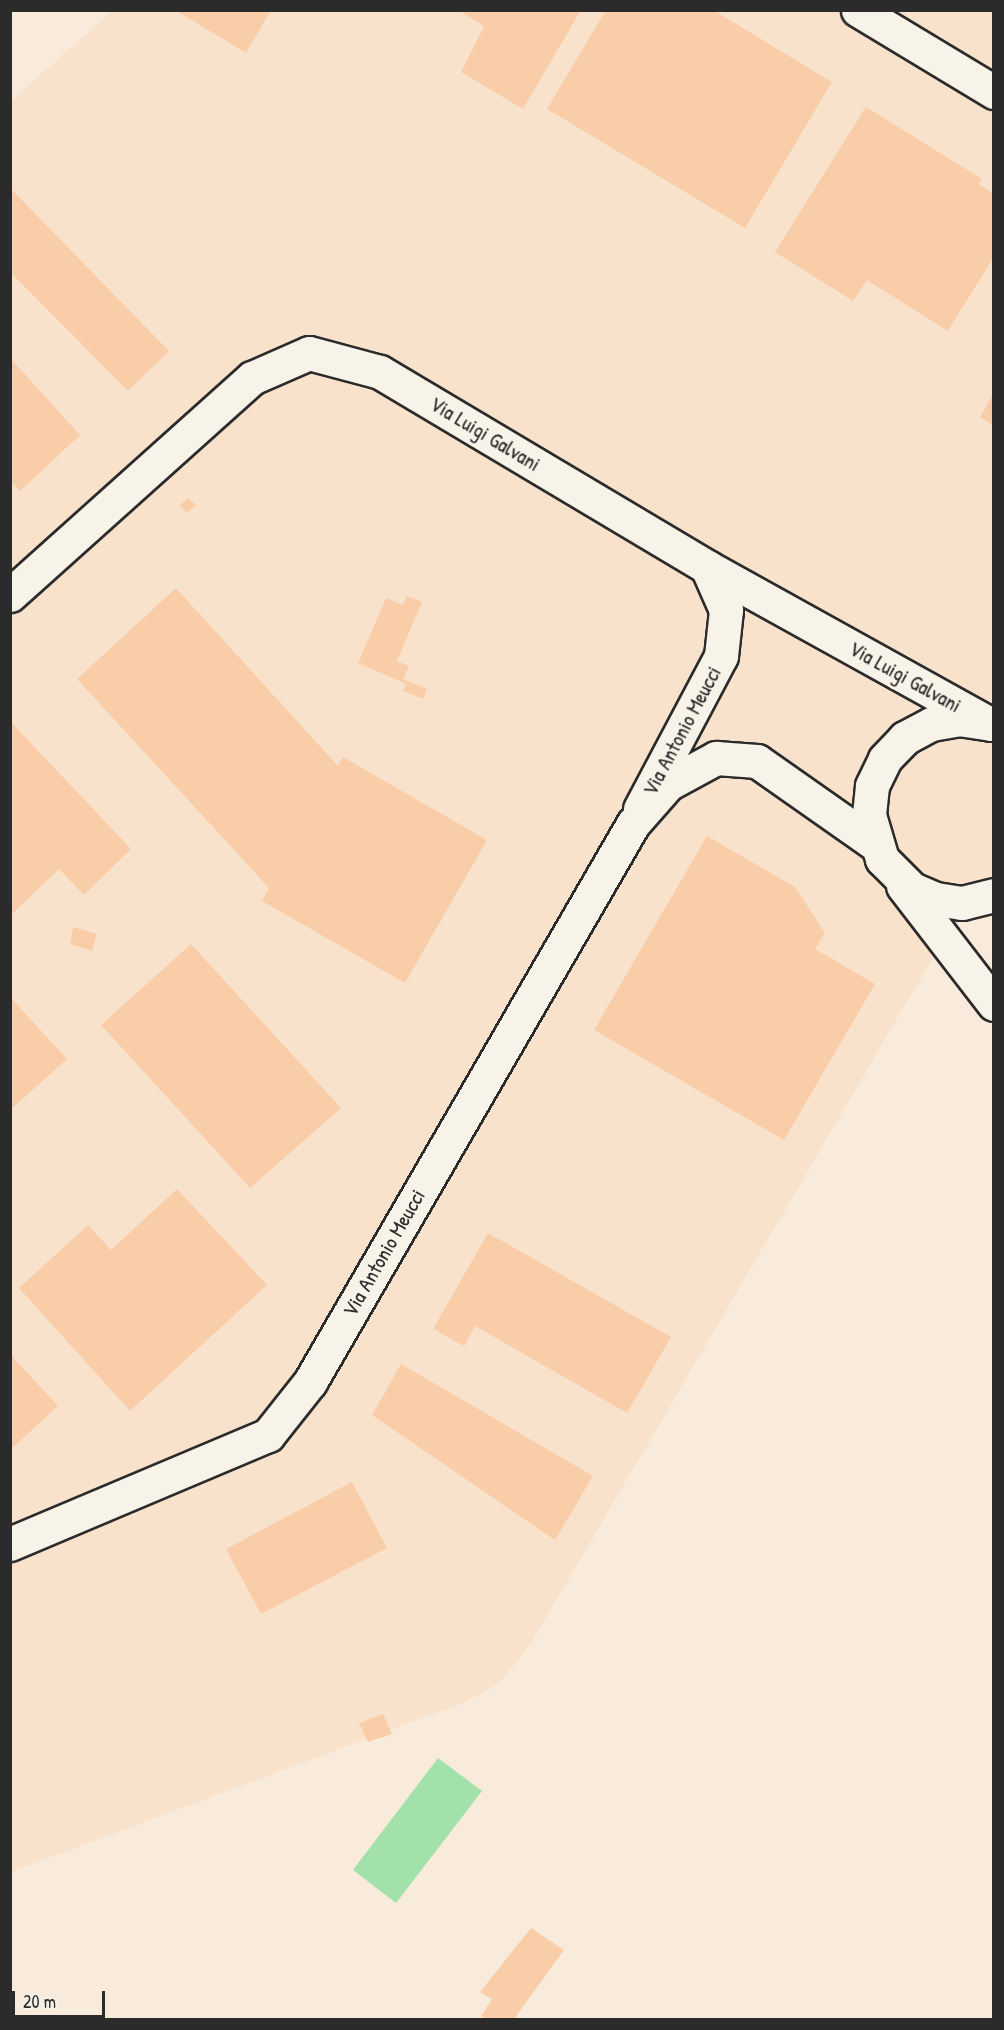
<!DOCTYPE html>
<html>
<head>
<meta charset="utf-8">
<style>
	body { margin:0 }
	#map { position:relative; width:1004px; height:2030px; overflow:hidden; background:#f8ebdb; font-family:"Patrick Hand",sans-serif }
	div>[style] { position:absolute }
	.built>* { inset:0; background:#f9e2cc }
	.green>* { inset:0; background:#a2e2aa }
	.building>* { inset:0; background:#facda9 }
	.roads { filter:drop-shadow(2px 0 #2b2b2b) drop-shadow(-2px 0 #2b2b2b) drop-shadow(0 2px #2b2b2b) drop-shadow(0 -2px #2b2b2b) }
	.minor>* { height:33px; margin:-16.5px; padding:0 16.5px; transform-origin:16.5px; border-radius:16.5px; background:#f7f3e8 }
	.major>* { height:33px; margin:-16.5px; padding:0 16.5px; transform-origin:16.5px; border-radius:16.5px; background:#f7f3e8 }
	span { translate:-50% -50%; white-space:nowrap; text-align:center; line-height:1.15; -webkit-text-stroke:5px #f7f3e8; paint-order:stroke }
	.street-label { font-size:21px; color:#2b2b2b }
	.frame { position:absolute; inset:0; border:12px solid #2b2b2b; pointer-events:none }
	.scale { position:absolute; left:12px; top:1991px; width:93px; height:27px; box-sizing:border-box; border:3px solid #2b2b2b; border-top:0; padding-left:8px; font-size:18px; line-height:21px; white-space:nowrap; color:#2b2b2b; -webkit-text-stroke:4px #f7f3e8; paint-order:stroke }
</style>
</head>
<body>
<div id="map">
	<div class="built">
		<div style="clip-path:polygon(112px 11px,993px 11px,993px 917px,958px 922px,925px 971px,530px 1645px,499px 1683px,468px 1701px,11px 1872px,10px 102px)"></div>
	</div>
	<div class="green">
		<div style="clip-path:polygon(438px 1758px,482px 1791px,396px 1903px,353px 1870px)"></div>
	</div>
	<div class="building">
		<div style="clip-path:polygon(175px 10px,271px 10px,246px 53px)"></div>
		<div style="clip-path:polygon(458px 10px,581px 10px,523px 109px,461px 72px,484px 26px)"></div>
		<div style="clip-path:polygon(606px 10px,713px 10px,832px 82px,745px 228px,547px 109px)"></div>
		<div style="clip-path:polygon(866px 107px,982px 179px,978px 184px,993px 193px,993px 258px,948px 331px,867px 280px,853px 301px,775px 252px)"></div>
		<div style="clip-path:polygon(10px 188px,169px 351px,128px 391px,10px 272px)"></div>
		<div style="clip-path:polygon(10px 358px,80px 435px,20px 491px,10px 480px)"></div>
		<div style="clip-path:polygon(993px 394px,993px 425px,980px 417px)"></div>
		<div style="clip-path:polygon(188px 498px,196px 505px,187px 513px,180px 505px)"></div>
		<div style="clip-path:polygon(176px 588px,338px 766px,343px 757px,487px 840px,405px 983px,262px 901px,269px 888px,77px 679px)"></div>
		<div style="clip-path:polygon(407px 596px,422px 602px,397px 661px,409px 666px,403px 679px,427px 689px,423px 699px,403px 691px,406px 684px,358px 663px,386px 598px,403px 605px)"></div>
		<div style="clip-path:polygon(10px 721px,131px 849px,84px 895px,59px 869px,12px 914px)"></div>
		<div style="clip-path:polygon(707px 836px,795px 887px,825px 933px,815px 949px,875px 984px,784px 1140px,594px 1030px)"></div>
		<div style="clip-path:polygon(73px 927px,97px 934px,92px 951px,70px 944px)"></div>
		<div style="clip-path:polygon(191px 944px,341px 1108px,250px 1188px,101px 1025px)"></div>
		<div style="clip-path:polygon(10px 997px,67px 1059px,10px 1110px)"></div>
		<div style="clip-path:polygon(177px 1189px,267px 1285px,130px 1411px,19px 1288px,88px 1225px,111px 1250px)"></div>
		<div style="clip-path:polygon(488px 1233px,671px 1337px,627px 1413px,475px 1326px,464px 1346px,433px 1329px)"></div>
		<div style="clip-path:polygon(10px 1354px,58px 1406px,10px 1450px)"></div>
		<div style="clip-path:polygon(401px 1364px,593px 1476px,555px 1540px,372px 1415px)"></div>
		<div style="clip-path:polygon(352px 1482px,387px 1548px,261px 1614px,226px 1549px)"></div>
		<div style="clip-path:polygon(383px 1714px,392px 1734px,368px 1742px,359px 1723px)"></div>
		<div style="clip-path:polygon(531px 1928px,564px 1950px,514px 2019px,486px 2019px,481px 2016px,492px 1999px,480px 1992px)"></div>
	</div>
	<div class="roads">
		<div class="minor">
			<div style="left:858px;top:10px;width:159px;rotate:31.1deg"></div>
			<div style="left:640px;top:809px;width:173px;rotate:-62.1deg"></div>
			<div style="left:721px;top:656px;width:46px;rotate:-83.8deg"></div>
			<div style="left:726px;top:610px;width:47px;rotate:-113.8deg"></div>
		</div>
		<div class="major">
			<div style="left:10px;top:595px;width:325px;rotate:-41.9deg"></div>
			<div style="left:252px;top:378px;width:62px;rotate:-23.7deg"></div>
			<div style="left:309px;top:353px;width:73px;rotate:15deg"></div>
			<div style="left:380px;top:372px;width:381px;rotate:30.8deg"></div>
			<div style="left:707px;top:567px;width:324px;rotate:29deg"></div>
			<div style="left:985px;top:723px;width:25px;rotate:-171deg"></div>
			<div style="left:960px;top:719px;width:29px;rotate:170deg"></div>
			<div style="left:931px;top:724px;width:30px;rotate:152deg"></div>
			<div style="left:905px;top:738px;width:29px;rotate:134deg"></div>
			<div style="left:885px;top:759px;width:30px;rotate:116deg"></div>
			<div style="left:872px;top:786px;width:29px;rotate:96deg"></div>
			<div style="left:869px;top:815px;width:46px;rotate:73.5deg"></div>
			<div style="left:882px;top:859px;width:42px;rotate:45deg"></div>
			<div style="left:912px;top:889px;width:26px;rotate:23deg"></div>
			<div style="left:936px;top:899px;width:26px;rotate:9deg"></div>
			<div style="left:962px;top:903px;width:33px;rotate:-14deg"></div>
			<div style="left:903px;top:886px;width:149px;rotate:52.4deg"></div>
			<div style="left:10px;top:1544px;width:280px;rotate:-22.9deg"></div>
			<div style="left:268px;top:1435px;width:68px;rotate:-51.6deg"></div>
			<div style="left:310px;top:1382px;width:645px;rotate:-59.94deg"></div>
			<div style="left:633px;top:824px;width:53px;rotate:-48.8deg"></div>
			<div style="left:668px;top:784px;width:55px;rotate:-28.4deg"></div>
			<div style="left:716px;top:758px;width:41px;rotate:4.2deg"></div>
			<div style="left:757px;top:761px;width:144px;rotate:35.1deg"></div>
		</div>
	</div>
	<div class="street-label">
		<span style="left:485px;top:434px;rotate:31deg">Via Luigi Galvani</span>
		<span style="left:905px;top:677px;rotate:29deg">Via Luigi Galvani</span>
		<span style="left:682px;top:731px;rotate:-62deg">Via Antonio Meucci</span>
		<span style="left:384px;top:1253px;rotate:-60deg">Via Antonio Meucci</span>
	</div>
	<div class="frame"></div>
	<div class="scale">20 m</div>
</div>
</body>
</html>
